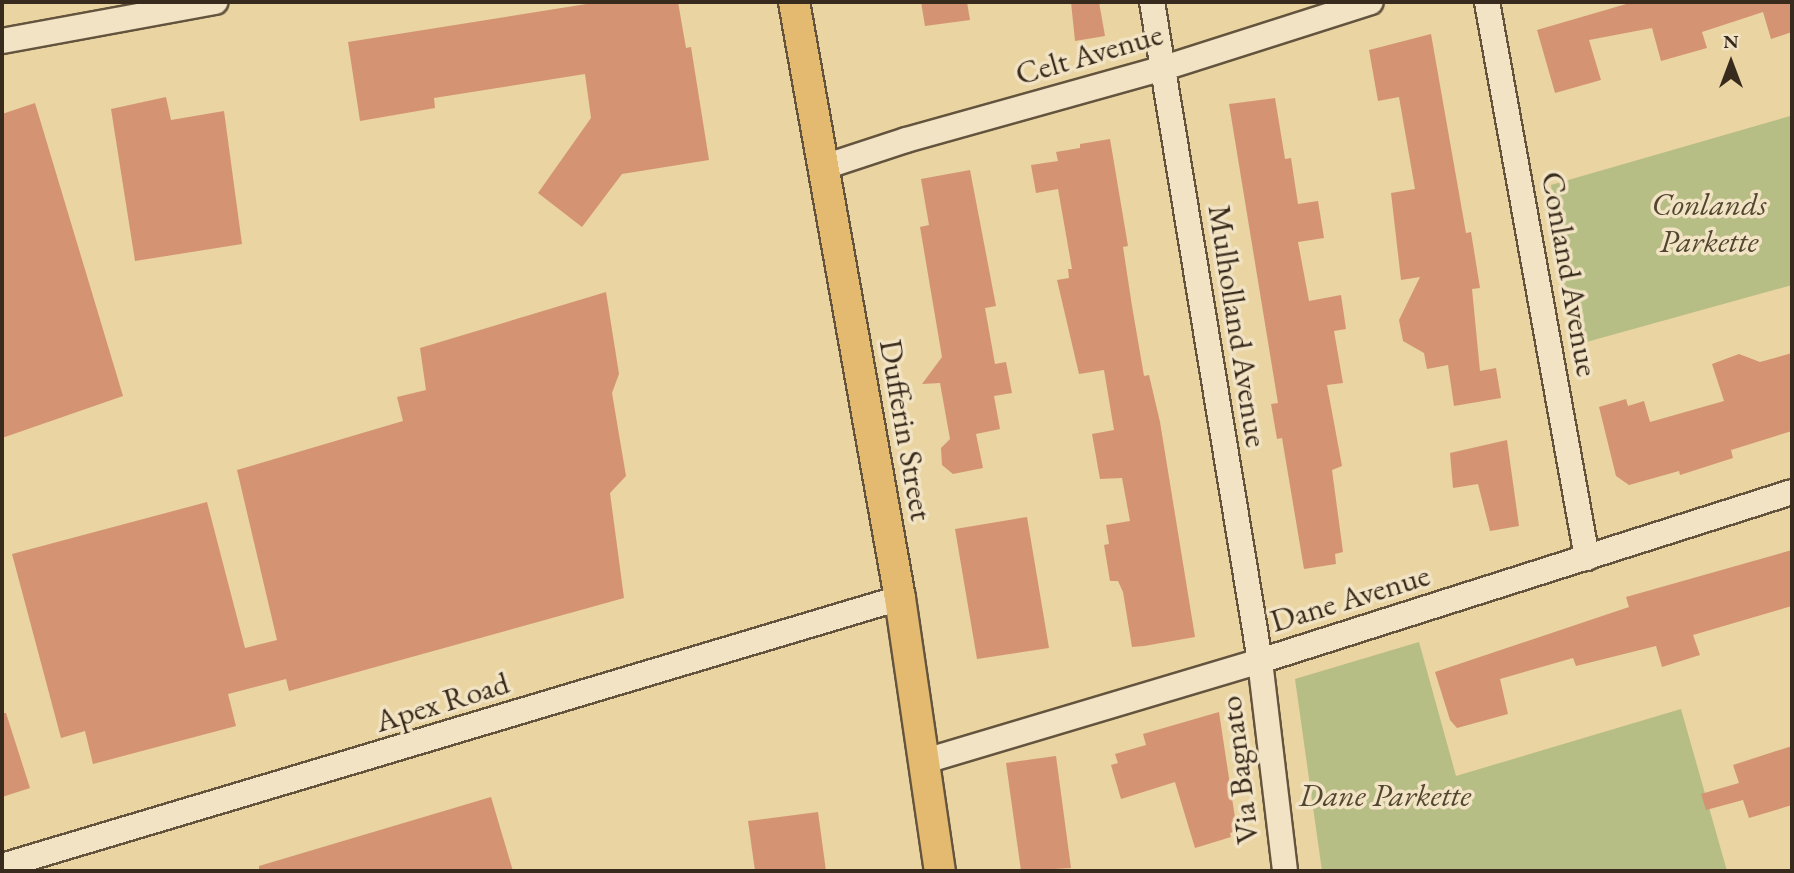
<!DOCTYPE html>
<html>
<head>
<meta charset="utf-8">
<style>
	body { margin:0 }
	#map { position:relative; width:1794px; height:873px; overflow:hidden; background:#e9d4a2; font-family:"EB Garamond",serif }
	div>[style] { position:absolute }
	.green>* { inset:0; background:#b6bd85 }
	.building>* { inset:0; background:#d49473 }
	.roads { filter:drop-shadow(2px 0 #64543e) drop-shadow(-2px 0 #64543e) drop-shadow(0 2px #64543e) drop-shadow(0 -2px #64543e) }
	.minor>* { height:24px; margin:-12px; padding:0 12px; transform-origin:12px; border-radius:12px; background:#f1e3c3 }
	.major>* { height:30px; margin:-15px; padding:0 15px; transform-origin:15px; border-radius:15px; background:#e4ba71 }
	span { translate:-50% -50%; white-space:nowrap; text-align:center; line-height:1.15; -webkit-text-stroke:7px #f1e3c3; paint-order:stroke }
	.street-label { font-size:32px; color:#382a1c }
	.park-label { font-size:32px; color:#514731; font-style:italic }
	.frame { position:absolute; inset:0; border:4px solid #382a1c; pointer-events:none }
	.north { position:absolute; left:1696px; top:28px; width:70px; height:70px; -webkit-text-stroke:5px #f1e3c3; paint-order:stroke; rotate:0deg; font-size:19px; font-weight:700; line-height:28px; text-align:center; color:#382a1c }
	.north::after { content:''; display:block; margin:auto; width:24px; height:32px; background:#382a1c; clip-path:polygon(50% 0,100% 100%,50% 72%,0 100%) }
</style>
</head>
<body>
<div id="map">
	<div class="green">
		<div style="clip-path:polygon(1790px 116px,1792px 285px,1572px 346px,1551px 185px)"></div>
		<div style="clip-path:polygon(1419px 642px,1456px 776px,1681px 709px,1727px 871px,1322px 871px,1295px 679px)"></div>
	</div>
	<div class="building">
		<div style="clip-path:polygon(599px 2px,678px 2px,686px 48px,691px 47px,709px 160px,622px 174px,582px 227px,538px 193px,591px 118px,585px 74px,434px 98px,435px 108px,360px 121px,348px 42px)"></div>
		<div style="clip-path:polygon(921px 2px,967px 2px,970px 20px,925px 26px)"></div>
		<div style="clip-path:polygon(1071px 2px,1099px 2px,1105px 36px,1075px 41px)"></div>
		<div style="clip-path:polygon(1633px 2px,1792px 2px,1792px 32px,1771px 39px,1763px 12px,1702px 32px,1707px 48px,1661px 61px,1652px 28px,1589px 40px,1601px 80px,1555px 93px,1537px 30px)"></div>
		<div style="clip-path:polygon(1431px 34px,1466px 233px,1471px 232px,1480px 288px,1472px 289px,1480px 371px,1496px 368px,1501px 398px,1454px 406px,1448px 365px,1427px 369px,1424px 353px,1403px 341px,1399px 320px,1420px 277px,1401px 280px,1391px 193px,1415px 189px,1399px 97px,1378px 101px,1369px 50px)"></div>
		<div style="clip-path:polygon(166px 97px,171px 120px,224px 111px,242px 244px,135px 261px,111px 109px)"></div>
		<div style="clip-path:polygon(1275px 98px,1285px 159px,1291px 158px,1298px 204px,1318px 201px,1324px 238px,1298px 242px,1309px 301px,1341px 295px,1346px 329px,1334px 331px,1343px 383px,1327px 385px,1342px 466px,1332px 470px,1343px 552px,1335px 554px,1336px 564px,1304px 569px,1282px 438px,1277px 439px,1271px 404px,1278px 403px,1229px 104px)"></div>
		<div style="clip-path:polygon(35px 103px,123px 396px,2px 438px,2px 114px)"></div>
		<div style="clip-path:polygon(1110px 139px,1128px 246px,1123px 247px,1132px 306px,1144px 376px,1149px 375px,1160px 422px,1195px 637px,1144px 646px,1132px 647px,1123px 592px,1118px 581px,1110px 581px,1104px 545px,1109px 544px,1106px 525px,1130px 521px,1122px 478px,1100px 479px,1092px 434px,1114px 430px,1104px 370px,1079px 374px,1057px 280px,1069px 278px,1068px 269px,1072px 269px,1058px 189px,1036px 193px,1031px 165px,1058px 161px,1056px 152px,1080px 148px,1080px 144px)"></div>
		<div style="clip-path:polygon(970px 170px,996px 306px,985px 308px,995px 364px,1006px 362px,1012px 393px,994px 396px,1000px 429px,976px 434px,983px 468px,953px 474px,942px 465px,941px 448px,950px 439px,940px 383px,922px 384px,942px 357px,920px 227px,929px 225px,921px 179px)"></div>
		<div style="clip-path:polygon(606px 292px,619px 374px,612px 393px,626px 476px,610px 493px,624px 598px,289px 691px,286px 679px,228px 694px,236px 726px,93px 764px,85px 731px,61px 738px,12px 554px,207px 502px,245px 648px,277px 640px,237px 470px,403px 421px,397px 397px,426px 390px,420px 348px)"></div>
		<div style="clip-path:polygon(1792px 353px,1792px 431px,1731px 450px,1733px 458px,1680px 475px,1679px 471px,1629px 485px,1616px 476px,1599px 407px,1626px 399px,1628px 406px,1644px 401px,1650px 422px,1724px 401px,1712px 364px,1739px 354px,1760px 362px)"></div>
		<div style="clip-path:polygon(1507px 440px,1519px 526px,1490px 531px,1478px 484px,1453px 488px,1450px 453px)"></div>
		<div style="clip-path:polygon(1027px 517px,1049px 648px,977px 659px,955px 529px)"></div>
		<div style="clip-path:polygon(1792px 550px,1792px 606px,1693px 635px,1700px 655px,1662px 667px,1656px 646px,1576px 666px,1573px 658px,1500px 679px,1508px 714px,1457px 728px,1450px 720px,1435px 672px,1629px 607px,1626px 597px)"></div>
		<div style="clip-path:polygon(1219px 712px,1237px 831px,1230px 833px,1231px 837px,1195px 848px,1175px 782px,1121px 799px,1111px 765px,1118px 763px,1115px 754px,1146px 745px,1143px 734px)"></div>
		<div style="clip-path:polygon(2px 713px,6px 713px,30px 788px,2px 797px)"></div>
		<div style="clip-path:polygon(1792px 746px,1792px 805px,1749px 818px,1743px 800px,1706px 810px,1701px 794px,1739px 783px,1733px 765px)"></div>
		<div style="clip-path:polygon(1056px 756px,1071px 868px,1021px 871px,1006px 763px)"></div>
		<div style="clip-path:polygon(491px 797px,513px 871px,259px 871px,259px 866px)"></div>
		<div style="clip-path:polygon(818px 812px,826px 871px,755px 871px,748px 821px)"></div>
	</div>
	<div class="roads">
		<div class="minor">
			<div style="left:1152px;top:2px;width:668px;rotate:80.69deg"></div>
			<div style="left:1260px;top:661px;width:211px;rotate:83.2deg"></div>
			<div style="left:1487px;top:2px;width:565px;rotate:79.8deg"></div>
			<div style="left:2px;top:41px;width:217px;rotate:-10.4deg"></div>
			<div style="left:824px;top:167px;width:86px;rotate:-18.2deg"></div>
			<div style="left:906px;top:140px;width:265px;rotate:-15.6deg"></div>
			<div style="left:1161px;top:69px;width:220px;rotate:-17.7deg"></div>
			<div style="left:925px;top:761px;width:350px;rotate:-16.6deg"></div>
			<div style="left:1260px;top:661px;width:558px;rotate:-17.62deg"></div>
			<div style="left:2px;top:866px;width:937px;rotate:-16.62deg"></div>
		</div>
		<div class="major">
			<div style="left:794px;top:2px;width:605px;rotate:79.92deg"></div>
			<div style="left:900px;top:598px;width:276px;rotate:81.7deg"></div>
		</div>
	</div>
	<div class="street-label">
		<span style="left:1089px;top:54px;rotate:-16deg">Celt Avenue</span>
		<span style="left:1570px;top:274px;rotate:80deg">Conland Avenue</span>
		<span style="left:1238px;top:326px;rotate:81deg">Mulholland Avenue</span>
		<span style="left:906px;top:430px;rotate:80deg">Dufferin Street</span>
		<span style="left:1350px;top:598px;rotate:-17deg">Dane Avenue</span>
		<span style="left:442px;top:702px;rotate:-17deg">Apex Road</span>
		<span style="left:1239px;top:770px;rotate:-97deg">Via Bagnato</span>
	</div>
	<div class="park-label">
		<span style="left:1709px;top:223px">Conlands<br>Parkette</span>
		<span style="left:1385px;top:795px">Dane Parkette</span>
	</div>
	<div class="frame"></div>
	<div class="north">N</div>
</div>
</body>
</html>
